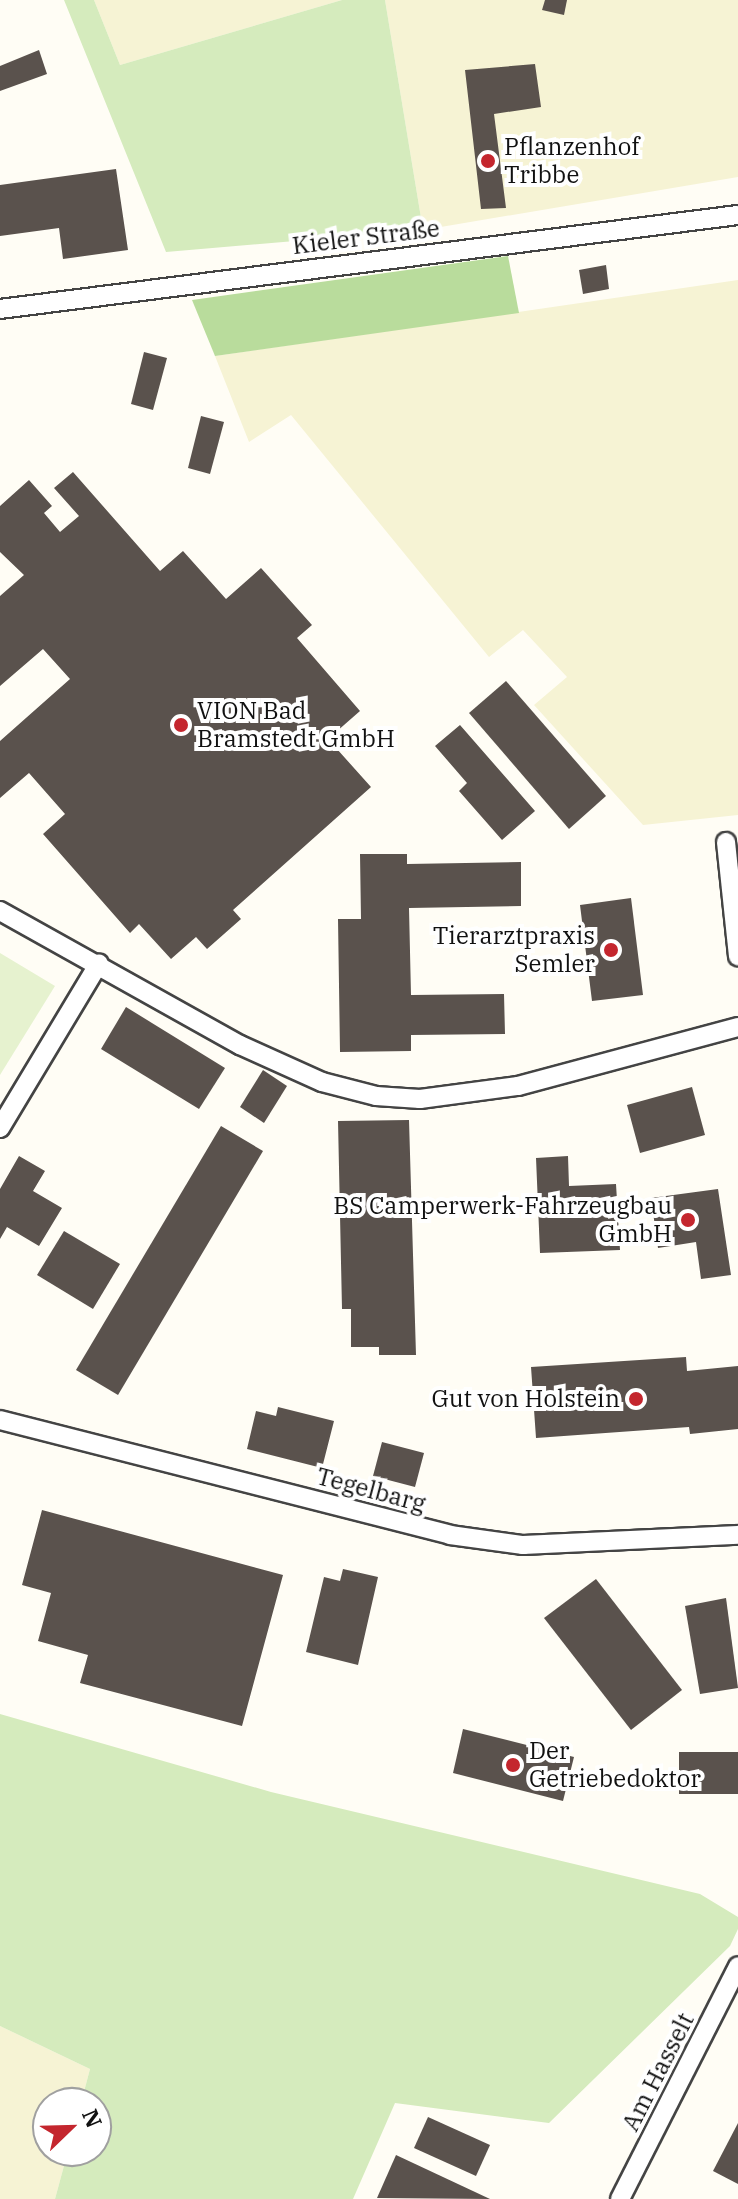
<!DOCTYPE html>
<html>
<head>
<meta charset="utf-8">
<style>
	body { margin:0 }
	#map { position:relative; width:738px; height:2199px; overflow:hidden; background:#fffdf5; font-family:"IBM Plex Serif",serif }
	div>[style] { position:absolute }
	.farmland>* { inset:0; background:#f6f3d4 }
	.green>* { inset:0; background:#d5ebbd }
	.forest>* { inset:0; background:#b9dc9c }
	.pitch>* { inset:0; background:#e6f2cf }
	.building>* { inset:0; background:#5a524d }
	.roads { filter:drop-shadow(2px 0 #444) drop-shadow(-2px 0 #444) drop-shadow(0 2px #444) drop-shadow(0 -2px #444) }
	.minor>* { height:18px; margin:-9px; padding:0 9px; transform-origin:9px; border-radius:9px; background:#fff }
	.dots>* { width:22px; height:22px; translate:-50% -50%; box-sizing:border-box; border:4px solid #fff; border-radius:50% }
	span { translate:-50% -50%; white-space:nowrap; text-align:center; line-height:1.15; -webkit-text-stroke:8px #fff; paint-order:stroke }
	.poi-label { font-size:24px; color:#111 }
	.left { translate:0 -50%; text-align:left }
	.right { translate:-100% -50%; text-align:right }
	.street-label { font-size:24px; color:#111 }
	.north { position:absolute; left:32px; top:2087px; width:80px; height:80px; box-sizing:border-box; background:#fff; border:2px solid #a0a0a0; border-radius:50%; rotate:67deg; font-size:22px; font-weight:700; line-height:32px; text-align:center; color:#111 }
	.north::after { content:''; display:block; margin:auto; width:28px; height:36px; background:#c4262e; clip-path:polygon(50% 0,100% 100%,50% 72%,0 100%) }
</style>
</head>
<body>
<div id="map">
	<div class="farmland">
		<div style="clip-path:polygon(94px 0,342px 0,120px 65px)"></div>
		<div style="clip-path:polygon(385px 0,738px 0,738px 177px,423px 230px)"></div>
		<div style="clip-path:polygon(738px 280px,738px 815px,643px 825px,534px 705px,567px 677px,523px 630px,489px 657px,291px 415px,249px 442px,215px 356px)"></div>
		<div style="clip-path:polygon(0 2026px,90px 2069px,81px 2103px,48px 2103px,48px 2151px,68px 2151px,55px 2199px,0 2199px)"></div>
	</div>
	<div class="green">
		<div style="clip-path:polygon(64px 0,94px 0,120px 65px,342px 0,385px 0,423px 230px,166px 252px)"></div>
		<div style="clip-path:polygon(0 1714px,271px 1792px,700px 1894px,738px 1917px,738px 1929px,730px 1946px,549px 2123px,395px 2103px,353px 2199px,55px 2199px,68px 2151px,96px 2151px,96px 2103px,81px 2103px,90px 2069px,0 2026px)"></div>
	</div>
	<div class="forest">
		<div style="clip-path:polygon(508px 256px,519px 313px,215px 356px,192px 300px)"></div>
	</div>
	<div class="pitch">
		<div style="clip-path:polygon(0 953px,55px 986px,0 1075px)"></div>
	</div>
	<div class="building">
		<div style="clip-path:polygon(545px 0,567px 0,564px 15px,542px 10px)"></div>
		<div style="clip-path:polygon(39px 50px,47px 74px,0 91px,0 66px)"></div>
		<div style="clip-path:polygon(535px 64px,541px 107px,494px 114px,506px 208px,481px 209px,465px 70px)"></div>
		<div style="clip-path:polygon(116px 169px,128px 250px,63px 259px,59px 228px,0 236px,0 185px)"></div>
		<div style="clip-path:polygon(606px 265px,609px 289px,583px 294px,579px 270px)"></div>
		<div style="clip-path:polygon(144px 352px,167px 358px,153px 410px,131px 404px)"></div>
		<div style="clip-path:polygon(201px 416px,224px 422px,210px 474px,188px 468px)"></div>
		<div style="clip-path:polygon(73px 472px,160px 571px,183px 551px,226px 599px,261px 568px,312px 625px,297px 638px,360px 711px,328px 739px,371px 787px,233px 910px,241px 919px,207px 949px,196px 937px,171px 959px,139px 924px,130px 933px,43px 834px,65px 814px,29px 773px,0 798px,0 741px,70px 679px,43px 649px,0 686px,0 596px,24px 575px,0 552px,0 506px,29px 480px,52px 506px,44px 513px,60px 532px,79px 516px,54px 488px)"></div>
		<div style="clip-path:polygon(506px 681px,606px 796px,569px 829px,469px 713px)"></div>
		<div style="clip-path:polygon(460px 725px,535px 811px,502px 840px,459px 791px,467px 783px,435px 746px)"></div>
		<div style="clip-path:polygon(360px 854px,407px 854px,407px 864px,521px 862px,521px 906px,409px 908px,411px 995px,504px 994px,505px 1034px,411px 1035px,411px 1051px,340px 1052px,338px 919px,361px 919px)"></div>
		<div style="clip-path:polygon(631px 898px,643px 995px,592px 1001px,580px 905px)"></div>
		<div style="clip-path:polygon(126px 1007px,225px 1068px,199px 1109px,101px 1049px)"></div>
		<div style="clip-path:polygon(263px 1070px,287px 1086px,264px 1123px,240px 1107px)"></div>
		<div style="clip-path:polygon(692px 1087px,705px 1135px,640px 1153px,627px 1105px)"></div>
		<div style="clip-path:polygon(409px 1120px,416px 1355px,379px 1355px,379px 1347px,351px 1347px,351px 1309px,342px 1309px,338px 1121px)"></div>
		<div style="clip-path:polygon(221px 1126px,263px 1151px,118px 1395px,76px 1370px)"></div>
		<div style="clip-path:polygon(19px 1156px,45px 1171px,33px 1191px,62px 1208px,39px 1246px,7px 1227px,0 1239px,0 1189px)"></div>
		<div style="clip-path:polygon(568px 1156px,569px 1186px,616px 1184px,620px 1250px,540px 1253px,536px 1158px)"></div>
		<div style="clip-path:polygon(718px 1189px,731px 1275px,701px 1279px,696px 1242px,658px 1248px,651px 1198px)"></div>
		<div style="clip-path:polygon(64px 1231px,120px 1264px,93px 1309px,37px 1275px)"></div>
		<div style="clip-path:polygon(686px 1357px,687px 1371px,738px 1366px,738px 1429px,690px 1434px,689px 1427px,536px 1438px,531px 1367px)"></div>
		<div style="clip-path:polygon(278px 1407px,334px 1421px,322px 1468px,247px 1449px,256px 1411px,276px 1416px)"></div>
		<div style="clip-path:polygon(382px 1442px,424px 1453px,415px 1487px,373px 1476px)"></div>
		<div style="clip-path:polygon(42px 1510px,283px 1575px,242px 1726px,80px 1683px,88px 1655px,38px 1641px,51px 1593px,22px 1585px)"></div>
		<div style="clip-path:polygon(343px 1569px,378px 1577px,358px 1665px,306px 1652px,324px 1577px,340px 1581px)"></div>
		<div style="clip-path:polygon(596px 1579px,682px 1690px,631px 1730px,544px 1618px)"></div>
		<div style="clip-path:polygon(726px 1598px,738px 1688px,700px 1694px,685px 1606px)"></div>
		<div style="clip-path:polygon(463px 1729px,574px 1757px,563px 1801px,453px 1773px)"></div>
		<div style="clip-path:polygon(679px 1752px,738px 1752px,738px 1794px,679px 1794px)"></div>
		<div style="clip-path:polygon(428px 2117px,490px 2145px,476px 2176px,414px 2148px)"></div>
		<div style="clip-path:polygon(738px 2123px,738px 2184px,713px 2171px)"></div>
		<div style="clip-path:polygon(396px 2155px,490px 2199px,377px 2198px)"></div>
	</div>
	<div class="roads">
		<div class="minor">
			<div style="left:0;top:309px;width:744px;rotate:-7.26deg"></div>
			<div style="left:726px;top:842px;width:115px;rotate:84deg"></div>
			<div style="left:0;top:911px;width:275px;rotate:29.2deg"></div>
			<div style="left:240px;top:1045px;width:90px;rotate:24.3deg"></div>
			<div style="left:322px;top:1082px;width:56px;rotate:14.5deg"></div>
			<div style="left:376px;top:1096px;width:44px;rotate:3.9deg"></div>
			<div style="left:420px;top:1099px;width:99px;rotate:-7.6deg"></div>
			<div style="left:518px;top:1086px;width:228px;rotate:-15deg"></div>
			<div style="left:0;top:1128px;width:192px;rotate:-59deg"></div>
			<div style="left:0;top:1420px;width:464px;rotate:14.3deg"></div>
			<div style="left:450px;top:1535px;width:74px;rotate:7.8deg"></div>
			<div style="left:523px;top:1545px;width:215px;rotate:-2.7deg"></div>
			<div style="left:620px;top:2199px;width:261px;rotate:-63.1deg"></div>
		</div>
	</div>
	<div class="dots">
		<div style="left:488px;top:161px;background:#c4262e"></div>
		<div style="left:181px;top:725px;background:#c4262e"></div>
		<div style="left:611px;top:950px;background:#c4262e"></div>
		<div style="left:688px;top:1220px;background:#c4262e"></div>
		<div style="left:636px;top:1399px;background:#c4262e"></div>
		<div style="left:513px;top:1765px;background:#c4262e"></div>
	</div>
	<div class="poi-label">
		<span class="left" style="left:504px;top:161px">Pflanzenhof<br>Tribbe</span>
		<span class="left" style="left:197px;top:725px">VION Bad<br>Bramstedt GmbH</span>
		<span class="right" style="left:595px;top:950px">Tierarztpraxis<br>Semler</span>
		<span class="right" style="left:672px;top:1220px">BS Camperwerk-Fahrzeugbau<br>GmbH</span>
		<span class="right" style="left:620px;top:1399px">Gut von Holstein</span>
		<span class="left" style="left:529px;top:1765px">Der<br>Getriebedoktor</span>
	</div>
	<div class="street-label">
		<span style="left:366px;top:237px;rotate:-7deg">Kieler Straße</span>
		<span style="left:371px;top:1490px;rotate:15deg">Tegelbarg</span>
		<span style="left:658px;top:2072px;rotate:-63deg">Am Hasselt</span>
	</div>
	<div class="north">N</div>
</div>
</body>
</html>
